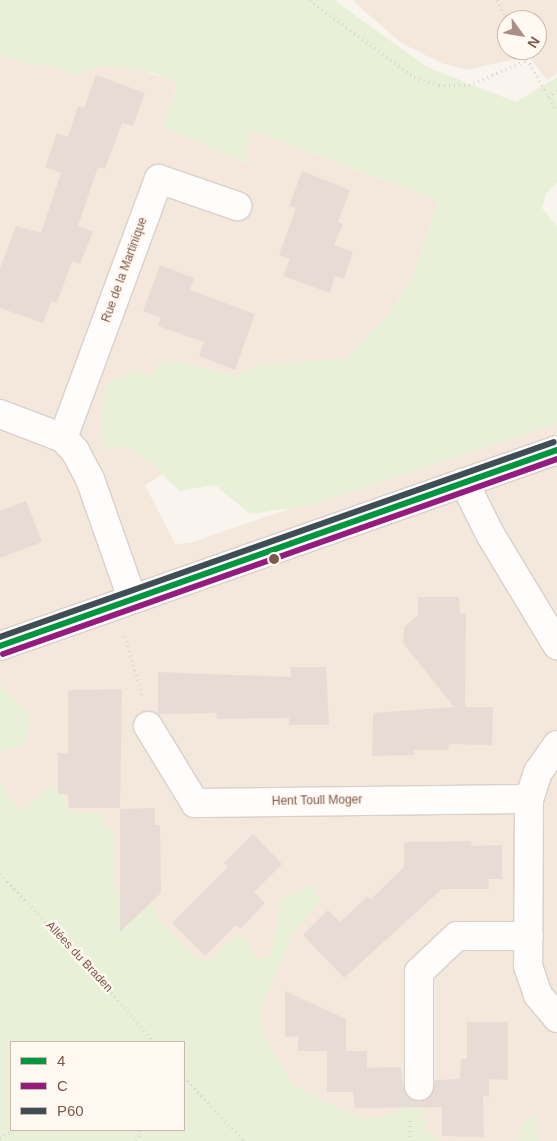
<!DOCTYPE html>
<html>
<head>
<meta charset="utf-8">
<style>
	body { margin:0 }
	#map { position:relative; width:557px; height:1141px; overflow:hidden; background:#faf4ee; font-family:Arial,sans-serif }
	div>[style] { position:absolute }
	.residential>* { inset:0; background:#f4e8dd }
	.green>* { inset:0; background:#e8f1d8 }
	.building>* { inset:0; background:#e7dcd5 }
	.path>* { height:3px; margin-top:-1.5px; transform-origin:0; background:repeating-linear-gradient(90deg,#ddd2ce 0 1px,transparent 0 5px) }
	.roads { filter:drop-shadow(1px 0 #d9d0ca) drop-shadow(-1px 0 #d9d0ca) drop-shadow(0 1px #d9d0ca) drop-shadow(0 -1px #d9d0ca) }
	.street>* { height:28px; margin:-14px; padding:0 14px; transform-origin:14px; border-radius:14px; background:#fefdfc }
	.secondary>* { height:28px; margin:-14px; padding:0 14px; transform-origin:14px; border-radius:14px; background:#fefdfc }
	.bus-1>* { height:6px; margin:-3px; padding:0 3px; transform-origin:3px; border-radius:3px; background:#009640 }
	.bus-2>* { height:6px; margin:-3px; padding:0 3px; transform-origin:3px; border-radius:3px; background:#951b81 }
	.bus-3>* { height:6px; margin:-3px; padding:0 3px; transform-origin:3px; border-radius:3px; background:#3f4e54 }
	.dots>* { width:14px; height:14px; translate:-50% -50%; box-sizing:border-box; border:2px solid #fff9f2; border-radius:50% }
	span { translate:-50% -50%; white-space:nowrap; text-align:center; line-height:1.15; -webkit-text-stroke:4.5px #fff9f2; paint-order:stroke }
	.street-label { font-size:12px; color:#7d5749 }
	.legend { position:absolute; left:10px; top:1041px; width:175px; height:90px; box-sizing:border-box; background:#fff9f2; border:1px solid #cbb8ae; margin:0; padding:6px 9px; list-style:none; font-size:15px; color:#7d5749 }
	.legend li { display:flex; align-items:center; gap:10px; height:25px }
	.legend b { width:25px; border:1px solid #cbb8ae }
	.north { position:absolute; left:497px; top:10px; width:50px; height:50px; box-sizing:border-box; background:#fff9f2; border:1px solid #cbb8ae; border-radius:50%; rotate:122deg; font-size:14px; font-weight:700; line-height:20px; text-align:center; color:#7d5749 }
	.north::after { content:''; display:block; margin:auto; width:18px; height:22px; background:#a98e83; clip-path:polygon(50% 0,100% 100%,50% 72%,0 100%) }
</style>
</head>
<body>
<div id="map">
	<div class="residential">
		<div style="clip-path:polygon(evenodd,352px 0,557px 0,557px 73px,547px 80px,529px 56px,466px 70px,441px 63px,401px 43px,352px 0,507px 20px,537px 20px,537px 50px,507px 50px,507px 20px)"></div>
		<div style="clip-path:polygon(evenodd,0 19px,178px 83px,163px 127px,245px 163px,249px 130px,438px 200px,413px 276px,389px 314px,345px 359px,306px 388px,145px 485px,175px 544px,190px 543px,557px 417px,557px 1141px,0 1141px,0 19px,11px 1042px,184px 1042px,184px 1130px,11px 1130px,11px 1042px)"></div>
	</div>
	<div class="green">
		<div style="clip-path:polygon(0 0,334px 0,427px 67px,516px 102px,557px 77px,557px 182px,546px 194px,542px 208px,557px 227px,557px 424px,311px 505px,250px 514px,215px 485px,179px 491px,148px 460px,125px 446px,104px 450px,101px 421px,105px 384px,135px 370px,152px 377px,158px 364px,167px 360px,237px 376px,257px 364px,345px 359px,389px 314px,413px 276px,438px 200px,249px 130px,246px 163px,162px 127px,178px 84px,154px 73px,100px 65px,75px 77px,59px 68px,23px 63px,0 54px)"></div>
		<div style="clip-path:polygon(0 684px,30px 718px,25px 744px,0 752px)"></div>
		<div style="clip-path:polygon(evenodd,0 782px,18px 810px,27px 808px,49px 785px,65px 798px,70px 812px,102px 814px,105px 827px,116px 833px,114px 889px,153px 896px,155px 916px,193px 956px,207px 962px,237px 933px,246px 939px,256px 959px,271px 956px,281px 899px,311px 885px,320px 901px,292px 935px,268px 992px,261px 1009px,263px 1035px,294px 1086px,362px 1119px,379px 1118px,421px 1102px,426px 1129px,440px 1141px,0 1141px,0 782px,11px 1042px,184px 1042px,184px 1130px,11px 1130px,11px 1042px)"></div>
		<div style="clip-path:polygon(536px 1113px,537px 1141px,518px 1141px,521px 1125px)"></div>
	</div>
	<div class="building">
		<div style="clip-path:polygon(96px 75px,145px 93px,133px 126px,122px 123px,105px 169px,98px 167px,78px 226px,93px 232px,80px 264px,72px 261px,57px 303px,51px 302px,43px 323px,0 308px,0 268px,16px 226px,41px 233px,61px 173px,45px 167px,57px 133px,68px 137px,78px 106px,84px 108px)"></div>
		<div style="clip-path:polygon(302px 171px,350px 190px,338px 222px,343px 224px,334px 245px,353px 252px,344px 279px,335px 276px,330px 293px,283px 276px,290px 259px,279px 255px,296px 208px,289px 206px)"></div>
		<div style="clip-path:polygon(160px 265px,194px 278px,190px 290px,255px 314px,235px 370px,199px 356px,204px 342px,158px 326px,161px 318px,143px 311px)"></div>
		<div style="clip-path:polygon(26px 501px,42px 542px,0 558px,0 511px)"></div>
		<div style="clip-path:polygon(418px 597px,459px 597px,460px 614px,466px 613px,465px 707px,493px 707px,492px 745px,449px 744px,448px 750px,414px 750px,414px 755px,372px 756px,373px 713px,454px 707px,403px 643px,404px 627px,418px 615px)"></div>
		<div style="clip-path:polygon(290px 667px,326px 667px,329px 725px,289px 725px,289px 718px,217px 719px,216px 713px,158px 714px,158px 672px,291px 677px)"></div>
		<div style="clip-path:polygon(122px 689px,120px 808px,69px 808px,68px 794px,58px 794px,58px 753px,68px 753px,68px 690px)"></div>
		<div style="clip-path:polygon(155px 808px,155px 825px,160px 825px,161px 893px,120px 932px,120px 809px)"></div>
		<div style="clip-path:polygon(253px 834px,282px 864px,254px 892px,265px 903px,240px 929px,236px 925px,205px 956px,172px 923px,228px 867px,224px 863px)"></div>
		<div style="clip-path:polygon(471px 841px,472px 846px,502px 845px,502px 879px,488px 879px,489px 889px,442px 889px,344px 978px,303px 935px,328px 910px,340px 922px,368px 896px,371px 899px,404px 867px,404px 842px)"></div>
		<div style="clip-path:polygon(285px 991px,346px 1019px,346px 1051px,367px 1051px,367px 1068px,401px 1067px,405px 1093px,419px 1102px,432px 1094px,435px 1080px,460px 1079px,461px 1059px,467px 1059px,467px 1022px,508px 1022px,508px 1080px,489px 1079px,489px 1097px,483px 1096px,484px 1137px,442px 1136px,442px 1107px,355px 1108px,353px 1092px,327px 1092px,327px 1051px,298px 1051px,298px 1036px,285px 1037px)"></div>
	</div>
	<div class="path">
		<div style="left:310px;top:0;width:129px;rotate:36.5deg"></div>
		<div style="left:414px;top:77px;width:26px;rotate:18deg"></div>
		<div style="left:439px;top:85px;width:30px"></div>
		<div style="left:469px;top:85px;width:63px;rotate:-23.3deg"></div>
		<div style="left:497px;top:0;width:22px;rotate:63deg"></div>
		<div style="left:522px;top:50px;width:70px;rotate:60.2deg"></div>
		<div style="left:548px;top:97px;width:11px;rotate:-34deg"></div>
		<div style="left:125px;top:636px;width:61px;rotate:73.9deg"></div>
		<div style="left:0;top:874px;width:122px;rotate:46deg"></div>
		<div style="left:85px;top:962px;width:106px;rotate:49.2deg"></div>
		<div style="left:184px;top:1077px;width:88px;rotate:46.8deg"></div>
		<div style="left:0;top:1138px;width:15px;rotate:-32deg"></div>
		<div style="left:137px;top:1141px;width:11px;rotate:-75deg"></div>
		<div style="left:410px;top:1141px;width:24px;rotate:-90deg"></div>
	</div>
	<div class="roads">
		<div class="street">
			<div style="left:0;top:414px;width:67px;rotate:20.9deg"></div>
			<div style="left:63px;top:438px;width:18px;rotate:47deg"></div>
			<div style="left:75px;top:451px;width:32px;rotate:62deg"></div>
			<div style="left:90px;top:479px;width:126px;rotate:70.6deg"></div>
			<div style="left:63px;top:438px;width:276px;rotate:-69.7deg"></div>
			<div style="left:159px;top:179px;width:83px;rotate:19.1deg"></div>
			<div style="left:464px;top:482px;width:58px;rotate:63.4deg"></div>
			<div style="left:490px;top:534px;width:130px;rotate:58.9deg"></div>
			<div style="left:148px;top:726px;width:90px;rotate:58.6deg"></div>
			<div style="left:195px;top:803px;width:334px;rotate:-0.7deg"></div>
			<div style="left:557px;top:745px;width:33px;rotate:125deg"></div>
			<div style="left:538px;top:772px;width:28px;rotate:108deg"></div>
			<div style="left:529px;top:799px;width:167px;rotate:90.3deg"></div>
			<div style="left:528px;top:966px;width:31px;rotate:71deg"></div>
			<div style="left:538px;top:995px;width:30px;rotate:50deg"></div>
			<div style="left:419px;top:1086px;width:114px;rotate:-90deg"></div>
			<div style="left:419px;top:972px;width:52px;rotate:-43.5deg"></div>
			<div style="left:457px;top:936px;width:72px"></div>
		</div>
		<div class="secondary">
			<div style="left:0;top:646px;width:590px;rotate:-19.39deg"></div>
		</div>
	</div>
	<div class="bus-1">
		<div style="left:0;top:646px;width:590px;rotate:-19.39deg"></div>
	</div>
	<div class="bus-2">
		<div style="left:3px;top:654px;width:587px;rotate:-19.39deg"></div>
	</div>
	<div class="bus-3">
		<div style="left:0;top:637px;width:587px;rotate:-19.39deg"></div>
	</div>
	<div class="dots">
		<div style="left:274px;top:559px;background:#7d5749"></div>
	</div>
	<div class="street-label">
		<span style="left:125px;top:270px;rotate:-70deg">Rue de la Martinique</span>
		<span style="left:317px;top:801px;rotate:-1deg">Hent Toull Moger</span>
		<span style="left:79px;top:957px;rotate:47deg">Allées du Braden</span>
	</div>
	<ul class="legend">
	<li><b style="height:6px;background:#009640"></b>4</li>
	<li><b style="height:6px;background:#951b81"></b>C</li>
	<li><b style="height:6px;background:#3f4e54"></b>P60</li>
	</ul>
	<div class="north">N</div>
</div>
</body>
</html>
